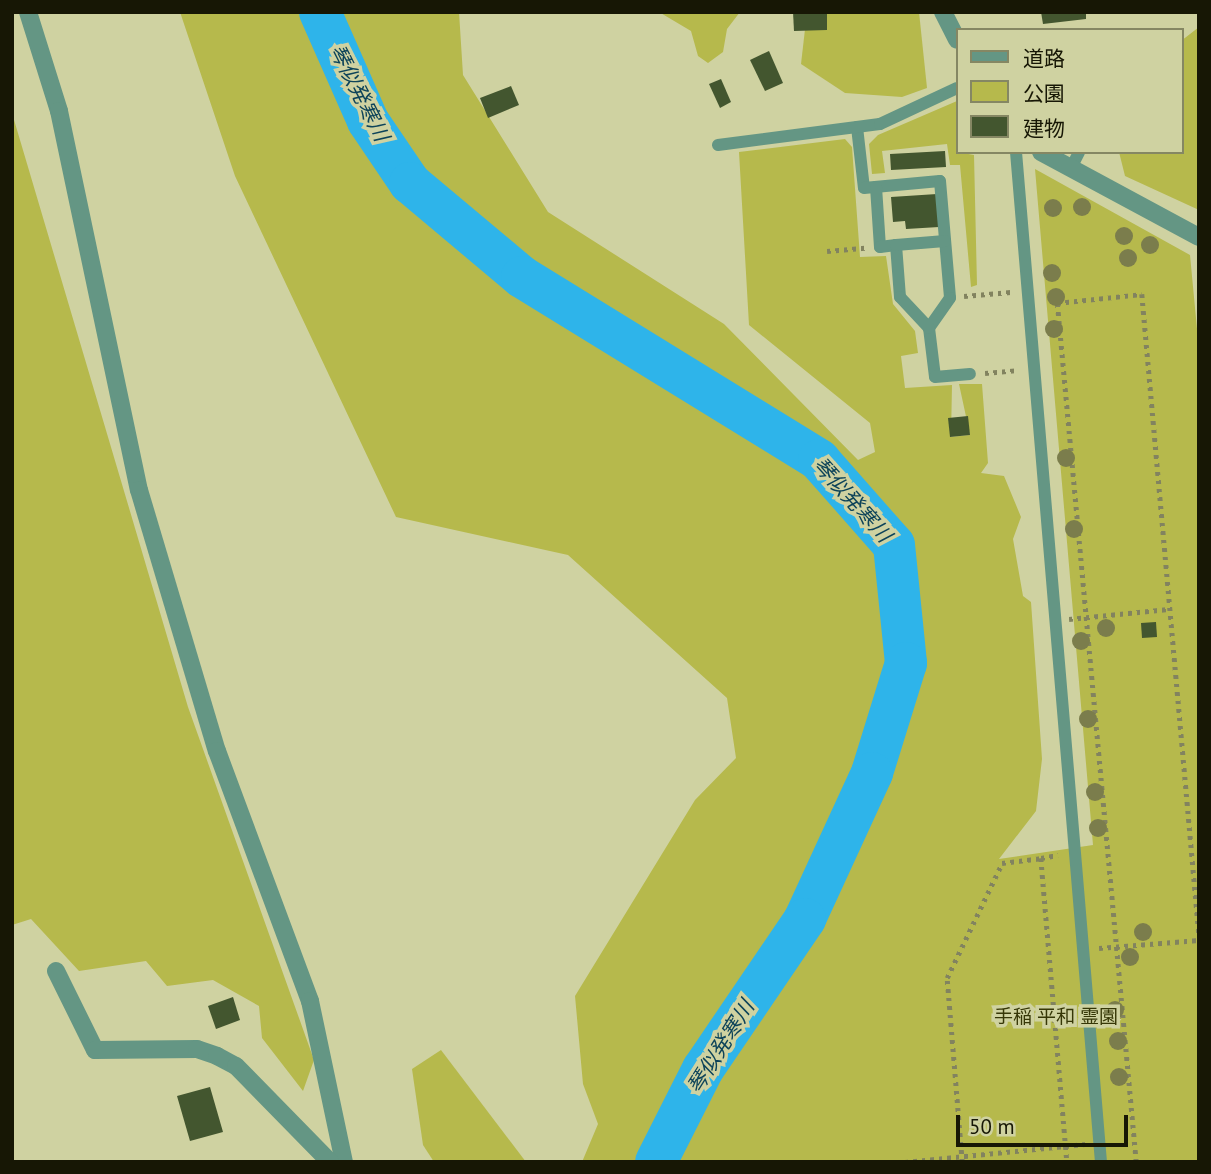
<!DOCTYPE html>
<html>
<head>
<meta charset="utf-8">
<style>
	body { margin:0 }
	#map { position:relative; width:1211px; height:1174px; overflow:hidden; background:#cfd2a1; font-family:"PT Sans","Noto Sans JP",sans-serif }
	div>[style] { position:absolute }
	.green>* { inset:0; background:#b6b94c }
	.river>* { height:42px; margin:-21px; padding:0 21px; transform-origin:21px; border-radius:21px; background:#2eb4ea }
	.building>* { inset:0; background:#43562f }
	.path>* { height:4.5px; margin-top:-2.25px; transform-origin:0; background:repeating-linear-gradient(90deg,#82835f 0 3.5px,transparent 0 8.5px) }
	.service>* { height:12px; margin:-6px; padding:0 6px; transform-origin:6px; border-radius:6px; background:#649684 }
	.minor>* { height:18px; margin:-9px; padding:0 9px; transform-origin:9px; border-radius:9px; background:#649684 }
	.trees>* { width:18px; height:18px; margin:-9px; border-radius:50%; background:#7b7d4c }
	span { translate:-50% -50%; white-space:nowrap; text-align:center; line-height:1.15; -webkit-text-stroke:7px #cfd2a1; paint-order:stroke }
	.park-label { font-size:19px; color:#363707 }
	.water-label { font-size:21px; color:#0d4359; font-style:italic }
	.frame { position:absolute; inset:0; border:14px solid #171705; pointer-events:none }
	.legend { position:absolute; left:956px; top:28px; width:228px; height:126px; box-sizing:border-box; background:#cfd2a1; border:2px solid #858763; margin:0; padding:9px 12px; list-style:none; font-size:21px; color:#171705 }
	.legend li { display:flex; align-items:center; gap:14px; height:35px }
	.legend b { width:35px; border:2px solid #858763 }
	.scale { position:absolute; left:956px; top:1115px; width:172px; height:32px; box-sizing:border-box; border:4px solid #171705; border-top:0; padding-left:9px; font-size:21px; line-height:24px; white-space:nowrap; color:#171705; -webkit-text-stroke:5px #cfd2a1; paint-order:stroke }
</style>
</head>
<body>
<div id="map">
	<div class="green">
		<div style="clip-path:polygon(180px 12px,459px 12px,463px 75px,548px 212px,724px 324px,858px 460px,875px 452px,870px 423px,749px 325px,739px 152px,845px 139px,852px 147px,860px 257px,886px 256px,893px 304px,915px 331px,918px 353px,901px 356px,905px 388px,952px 385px,951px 437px,970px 435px,959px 384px,982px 384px,988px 463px,981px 473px,1004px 476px,1021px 517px,1013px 539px,1023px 596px,1031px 602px,1042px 759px,1036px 811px,999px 859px,1093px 845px,1035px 169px,1190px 255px,1199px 350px,1199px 1162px,582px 1162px,598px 1124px,583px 1084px,575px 996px,695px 800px,736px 758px,727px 698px,568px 555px,396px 517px,235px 176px)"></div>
		<div style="clip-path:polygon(659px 12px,740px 12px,727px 29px,723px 52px,708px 63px,698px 56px,691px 31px)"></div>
		<div style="clip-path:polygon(807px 12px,919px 12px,927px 88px,902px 97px,845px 93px,801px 64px)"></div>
		<div style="clip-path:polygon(1199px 27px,1199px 210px,1125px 176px,1119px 152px,1181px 152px,1181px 41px)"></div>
		<div style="clip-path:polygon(957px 101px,957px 152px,974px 155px,977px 285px,971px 287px,960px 165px,950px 165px,947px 144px,882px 151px,885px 173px,872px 174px,869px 144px,878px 135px)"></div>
		<div style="clip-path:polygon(12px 113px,188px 707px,314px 1060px,303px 1091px,262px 1038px,259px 1006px,213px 980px,167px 986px,146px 961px,79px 971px,31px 919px,12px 925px)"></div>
		<div style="clip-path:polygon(441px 1050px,526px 1162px,434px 1162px,423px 1145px,412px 1069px)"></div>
	</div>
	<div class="river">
		<div style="left:320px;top:12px;width:119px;rotate:66.2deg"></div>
		<div style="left:368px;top:121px;width:75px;rotate:55.9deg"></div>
		<div style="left:410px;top:183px;width:146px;rotate:40deg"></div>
		<div style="left:522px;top:277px;width:349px;rotate:31.6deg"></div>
		<div style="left:819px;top:460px;width:113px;rotate:48.6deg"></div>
		<div style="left:894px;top:545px;width:119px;rotate:84.2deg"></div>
		<div style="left:906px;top:663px;width:115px;rotate:107.2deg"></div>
		<div style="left:872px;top:773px;width:161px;rotate:114.7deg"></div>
		<div style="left:805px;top:919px;width:181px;rotate:124.2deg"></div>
		<div style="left:703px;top:1069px;width:104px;rotate:116.8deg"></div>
	</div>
	<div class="building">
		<div style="clip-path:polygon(793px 12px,827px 12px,827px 30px,794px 31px)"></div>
		<div style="clip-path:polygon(1041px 12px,1086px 12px,1086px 19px,1043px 24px)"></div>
		<div style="clip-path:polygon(769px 51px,783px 83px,765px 91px,750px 60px)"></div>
		<div style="clip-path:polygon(721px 79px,731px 102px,720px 108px,709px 84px)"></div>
		<div style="clip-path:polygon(511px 86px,519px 105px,488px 118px,480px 98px)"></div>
		<div style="clip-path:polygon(945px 151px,946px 167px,891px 170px,890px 154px)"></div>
		<div style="clip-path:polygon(937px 194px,939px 227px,906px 229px,905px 221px,893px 222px,891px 197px)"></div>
		<div style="clip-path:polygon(968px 416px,970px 435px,950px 437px,948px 418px)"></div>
		<div style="clip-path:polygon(1156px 622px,1157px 637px,1142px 638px,1141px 623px)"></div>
		<div style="clip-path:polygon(233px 997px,240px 1020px,216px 1029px,208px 1006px)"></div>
		<div style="clip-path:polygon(210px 1087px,223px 1132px,190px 1141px,177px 1096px)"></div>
	</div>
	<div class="path">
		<div style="left:827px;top:251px;width:38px;rotate:-5deg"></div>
		<div style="left:964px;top:296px;width:47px;rotate:-4.9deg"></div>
		<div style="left:985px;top:373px;width:33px;rotate:-5deg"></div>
		<div style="left:1069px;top:619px;width:100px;rotate:-5.7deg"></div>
		<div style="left:1041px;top:858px;width:17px;rotate:-10deg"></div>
		<div style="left:1099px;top:948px;width:100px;rotate:-4.6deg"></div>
		<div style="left:905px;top:1162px;width:181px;rotate:-5.7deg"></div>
		<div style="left:962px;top:1162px;width:185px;rotate:-94.7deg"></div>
		<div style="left:947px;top:978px;width:127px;rotate:-64.4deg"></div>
		<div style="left:1002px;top:863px;width:39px;rotate:-7deg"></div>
		<div style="left:1041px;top:858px;width:305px;rotate:85.1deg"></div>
		<div style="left:1136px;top:1162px;width:863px;rotate:-95.25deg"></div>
		<div style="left:1057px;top:303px;width:85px;rotate:-6deg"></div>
		<div style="left:1142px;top:294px;width:643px;rotate:84.91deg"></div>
	</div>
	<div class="service">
		<div style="left:857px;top:127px;width:61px;rotate:83.5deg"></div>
		<div style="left:864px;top:188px;width:76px;rotate:-5.3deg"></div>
		<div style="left:940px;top:181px;width:117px;rotate:85.1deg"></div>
		<div style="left:950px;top:298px;width:37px;rotate:125deg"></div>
		<div style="left:929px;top:328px;width:49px;rotate:83deg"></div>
		<div style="left:935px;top:377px;width:35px;rotate:-5deg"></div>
		<div style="left:718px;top:145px;width:163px;rotate:-7.4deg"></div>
		<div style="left:880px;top:124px;width:85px;rotate:-25.1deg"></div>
		<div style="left:1016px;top:152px;width:1014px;rotate:85.19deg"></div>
		<div style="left:1071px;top:168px;width:18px;rotate:-63deg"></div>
		<div style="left:876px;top:187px;width:60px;rotate:86.2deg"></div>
		<div style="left:880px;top:247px;width:16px;rotate:-7deg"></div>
		<div style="left:896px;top:245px;width:52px;rotate:85.6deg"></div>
		<div style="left:900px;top:297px;width:42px;rotate:46.9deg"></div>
		<div style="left:896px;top:245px;width:49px;rotate:-4.7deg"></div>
	</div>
	<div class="minor">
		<div style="left:28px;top:12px;width:104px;rotate:72.6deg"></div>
		<div style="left:59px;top:111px;width:387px;rotate:78.1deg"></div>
		<div style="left:139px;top:490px;width:272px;rotate:73.4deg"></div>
		<div style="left:217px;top:751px;width:267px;rotate:69.6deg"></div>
		<div style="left:310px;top:1001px;width:165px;rotate:78.1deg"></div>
		<div style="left:943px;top:12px;width:31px;rotate:63deg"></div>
		<div style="left:1041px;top:152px;width:179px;rotate:28.3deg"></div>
		<div style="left:56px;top:971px;width:88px;rotate:63.7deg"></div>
		<div style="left:95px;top:1050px;width:102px;rotate:-0.6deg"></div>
		<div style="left:197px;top:1049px;width:21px;rotate:19deg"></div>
		<div style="left:217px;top:1056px;width:21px;rotate:28deg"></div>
		<div style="left:236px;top:1066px;width:134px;rotate:45.6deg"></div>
	</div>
	<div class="trees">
		<div style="left:1082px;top:207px"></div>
		<div style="left:1053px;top:208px"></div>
		<div style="left:1124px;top:236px"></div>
		<div style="left:1150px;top:245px"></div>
		<div style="left:1128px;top:258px"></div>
		<div style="left:1052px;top:273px"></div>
		<div style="left:1056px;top:297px"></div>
		<div style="left:1054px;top:329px"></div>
		<div style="left:1066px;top:458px"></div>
		<div style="left:1074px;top:529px"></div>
		<div style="left:1106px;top:628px"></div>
		<div style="left:1081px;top:641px"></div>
		<div style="left:1088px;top:719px"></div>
		<div style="left:1095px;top:792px"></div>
		<div style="left:1098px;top:828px"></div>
		<div style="left:1143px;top:932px"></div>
		<div style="left:1130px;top:957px"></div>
		<div style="left:1115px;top:1010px"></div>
		<div style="left:1118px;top:1041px"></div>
		<div style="left:1119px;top:1077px"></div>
	</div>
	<div class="park-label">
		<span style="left:1056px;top:1017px">手稲 平和 霊園</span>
	</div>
	<div class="water-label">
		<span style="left:359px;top:93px;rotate:63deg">琴似発寒川</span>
		<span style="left:852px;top:500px;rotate:48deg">琴似発寒川</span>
		<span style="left:721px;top:1047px;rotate:-58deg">琴似発寒川</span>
	</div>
	<div class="frame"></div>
	<ul class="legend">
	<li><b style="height:9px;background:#649684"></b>道路</li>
	<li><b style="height:19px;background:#b6b94c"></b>公園</li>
	<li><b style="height:19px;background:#43562f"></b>建物</li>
	</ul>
	<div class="scale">50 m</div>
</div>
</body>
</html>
